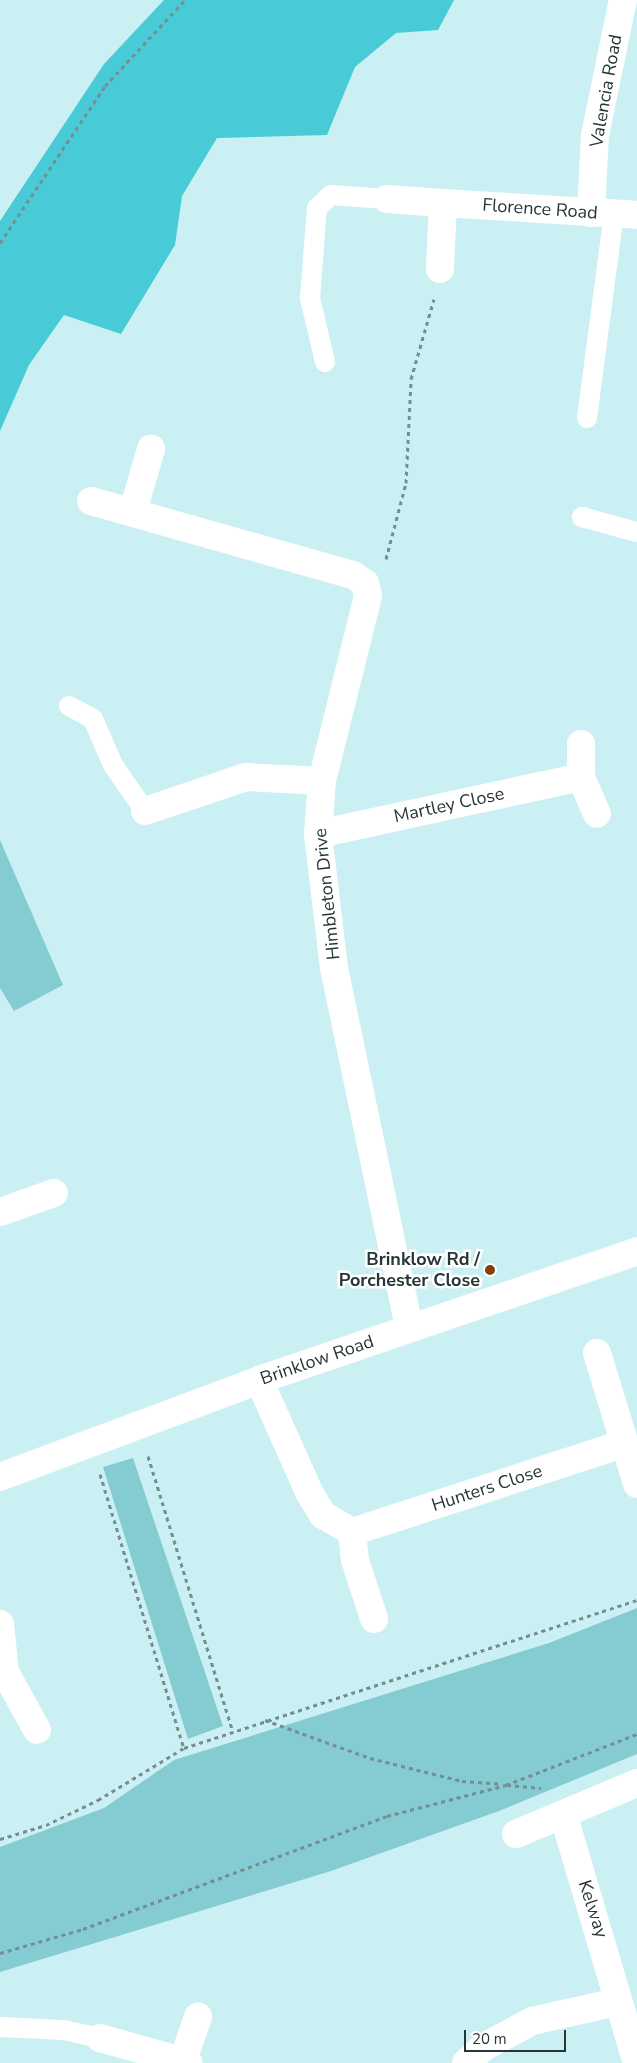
<!DOCTYPE html>
<html>
<head>
<meta charset="utf-8">
<style>
	body { margin:0 }
	#map { position:relative; width:637px; height:2063px; overflow:hidden; background:#cbf0f3; font-family:"Nunito Sans",sans-serif }
	div>[style] { position:absolute }
	.green>* { inset:0; background:#84cbd2 }
	.forest>* { inset:0; background:#48cbd7 }
	.path>* { height:3px; margin-top:-1.5px; transform-origin:0; background:repeating-linear-gradient(90deg,#758e91 0 4px,transparent 0 8px) }
	.lane>* { height:20px; margin:-10px; padding:0 10px; transform-origin:10px; border-radius:10px; background:#fff }
	.street>* { height:28px; margin:-14px; padding:0 14px; transform-origin:14px; border-radius:14px; background:#fff }
	.secondary>* { height:28px; margin:-14px; padding:0 14px; transform-origin:14px; border-radius:14px; background:#fff }
	.dots>* { width:14px; height:14px; translate:-50% -50%; box-sizing:border-box; border:2px solid #fff; border-radius:50% }
	span { translate:-50% -50%; white-space:nowrap; text-align:center; line-height:1.15; -webkit-text-stroke:5px #fff; paint-order:stroke }
	.street-label { font-size:18px; color:#273537 }
	.poi-label { font-size:18px; color:#273537; font-weight:700 }
	.right { translate:-100% -50%; text-align:right }
	.scale { position:absolute; left:464px; top:2030px; width:102px; height:22px; box-sizing:border-box; border:2px solid #273537; border-top:0; padding-left:6px; font-size:15px; line-height:18px; white-space:nowrap; color:#273537; -webkit-text-stroke:4px #fff; paint-order:stroke }
</style>
</head>
<body>
<div id="map">
	<div class="green">
		<div style="clip-path:polygon(0 840px,63px 985px,14px 1011px,0 988px)"></div>
		<div style="clip-path:polygon(133px 1458px,223px 1726px,188px 1739px,103px 1467px)"></div>
		<div style="clip-path:polygon(637px 1608px,637px 1754px,499px 1811px,331px 1871px,0 1972px,0 1847px,104px 1808px,174px 1760px,549px 1643px)"></div>
	</div>
	<div class="forest">
		<div style="clip-path:polygon(164px 0,454px 0,438px 30px,396px 33px,355px 67px,327px 135px,217px 138px,182px 196px,175px 245px,121px 334px,64px 315px,29px 365px,0 431px,0 221px,104px 64px)"></div>
	</div>
	<div class="path">
		<div style="left:0;top:243px;width:189px;rotate:-56.2deg"></div>
		<div style="left:105px;top:86px;width:117px;rotate:-47.1deg"></div>
		<div style="left:386px;top:559px;width:79px;rotate:-75.3deg"></div>
		<div style="left:406px;top:483px;width:104px;rotate:-87.2deg"></div>
		<div style="left:411px;top:379px;width:83px;rotate:-74deg"></div>
		<div style="left:148px;top:1456px;width:289px;rotate:72.9deg"></div>
		<div style="left:100px;top:1474px;width:287px;rotate:73deg"></div>
		<div style="left:265px;top:1720px;width:112px;rotate:19.9deg"></div>
		<div style="left:370px;top:1758px;width:95px;rotate:14deg"></div>
		<div style="left:462px;top:1781px;width:39px;rotate:4deg"></div>
		<div style="left:507px;top:1785px;width:34px;rotate:5deg"></div>
		<div style="left:0;top:1839px;width:48px;rotate:-16.9deg"></div>
		<div style="left:46px;top:1825px;width:58px;rotate:-25.7deg"></div>
		<div style="left:98px;top:1800px;width:100px;rotate:-31.2deg"></div>
		<div style="left:184px;top:1748px;width:477px;rotate:-18.1deg"></div>
		<div style="left:0;top:1953px;width:86px;rotate:-16.1deg"></div>
		<div style="left:83px;top:1929px;width:324px;rotate:-20.4deg"></div>
		<div style="left:387px;top:1816px;width:123px;rotate:-14.6deg"></div>
		<div style="left:506px;top:1785px;width:141px;rotate:-21.3deg"></div>
	</div>
	<div class="lane">
		<div style="left:325px;top:362px;width:66px;rotate:-103.2deg"></div>
		<div style="left:310px;top:298px;width:90px;rotate:-85.6deg"></div>
		<div style="left:317px;top:208px;width:19px;rotate:-43deg"></div>
		<div style="left:331px;top:195px;width:56px;rotate:4.1deg"></div>
		<div style="left:587px;top:418px;width:206px;rotate:-82.5deg"></div>
		<div style="left:582px;top:517px;width:57px;rotate:15.3deg"></div>
		<div style="left:69px;top:706px;width:27px;rotate:28deg"></div>
		<div style="left:93px;top:719px;width:50px;rotate:66.5deg"></div>
		<div style="left:113px;top:765px;width:56px;rotate:55.2deg"></div>
		<div style="left:0;top:2027px;width:64px;rotate:2.7deg"></div>
		<div style="left:64px;top:2030px;width:37px;rotate:13deg"></div>
	</div>
	<div class="street">
		<div style="left:387px;top:199px;width:56px;rotate:4.1deg"></div>
		<div style="left:591px;top:213px;width:78px;rotate:-87.1deg"></div>
		<div style="left:595px;top:135px;width:138px;rotate:-78.3deg"></div>
		<div style="left:440px;top:269px;width:66px;rotate:-87.4deg"></div>
		<div style="left:443px;top:203px;width:194px;rotate:3.5deg"></div>
		<div style="left:91px;top:501px;width:272px;rotate:15.8deg"></div>
		<div style="left:353px;top:575px;width:14px;rotate:34deg"></div>
		<div style="left:365px;top:583px;width:13px;rotate:77deg"></div>
		<div style="left:368px;top:596px;width:191px;rotate:104deg"></div>
		<div style="left:322px;top:781px;width:53px;rotate:94.3deg"></div>
		<div style="left:318px;top:834px;width:135px;rotate:83.2deg"></div>
		<div style="left:334px;top:968px;width:368px;rotate:78.2deg"></div>
		<div style="left:133px;top:511px;width:65px;rotate:-73.8deg"></div>
		<div style="left:581px;top:744px;width:33px;rotate:90deg"></div>
		<div style="left:581px;top:777px;width:40px;rotate:66.6deg"></div>
		<div style="left:145px;top:811px;width:107px;rotate:-18.6deg"></div>
		<div style="left:246px;top:777px;width:76px;rotate:3deg"></div>
		<div style="left:318px;top:834px;width:269px;rotate:-12.2deg"></div>
		<div style="left:0;top:1212px;width:57px;rotate:-19.4deg"></div>
		<div style="left:597px;top:1353px;width:137px;rotate:73deg"></div>
		<div style="left:259px;top:1380px;width:123px;rotate:65.9deg"></div>
		<div style="left:309px;top:1492px;width:27px;rotate:59deg"></div>
		<div style="left:323px;top:1515px;width:34px;rotate:30deg"></div>
		<div style="left:352px;top:1532px;width:28px;rotate:84deg"></div>
		<div style="left:355px;top:1560px;width:62px;rotate:72.1deg"></div>
		<div style="left:352px;top:1532px;width:285px;rotate:-18deg"></div>
		<div style="left:0;top:1624px;width:48px;rotate:84.1deg"></div>
		<div style="left:5px;top:1672px;width:66px;rotate:61.1deg"></div>
		<div style="left:564px;top:1817px;width:257px;rotate:73.5deg"></div>
		<div style="left:516px;top:1834px;width:131px;rotate:-22.9deg"></div>
		<div style="left:100px;top:2038px;width:92px;rotate:15.7deg"></div>
		<div style="left:183px;top:2060px;width:46px;rotate:-70.8deg"></div>
		<div style="left:466px;top:2063px;width:24px;rotate:-42deg"></div>
		<div style="left:484px;top:2047px;width:55px;rotate:-28.4deg"></div>
		<div style="left:532px;top:2021px;width:87px;rotate:-12.6deg"></div>
	</div>
	<div class="secondary">
		<div style="left:0;top:1477px;width:277px;rotate:-20.5deg"></div>
		<div style="left:259px;top:1380px;width:399px;rotate:-18.8deg"></div>
	</div>
	<div class="dots">
		<div style="left:490px;top:1270px;background:#814302"></div>
	</div>
	<div class="street-label">
		<span style="left:606px;top:91px;rotate:-80deg">Valencia Road</span>
		<span style="left:540px;top:209px;rotate:4deg">Florence Road</span>
		<span style="left:449px;top:805px;rotate:-12deg">Martley Close</span>
		<span style="left:327px;top:894px;rotate:-96deg">Himbleton Drive</span>
		<span style="left:317px;top:1360px;rotate:-19deg">Brinklow Road</span>
		<span style="left:487px;top:1488px;rotate:-18deg">Hunters Close</span>
		<span style="left:593px;top:1909px;rotate:72deg">Kelway</span>
	</div>
	<div class="poi-label">
		<span class="right" style="left:480px;top:1270px">Brinklow Rd /<br>Porchester Close</span>
	</div>
	<div class="scale">20 m</div>
</div>
</body>
</html>
